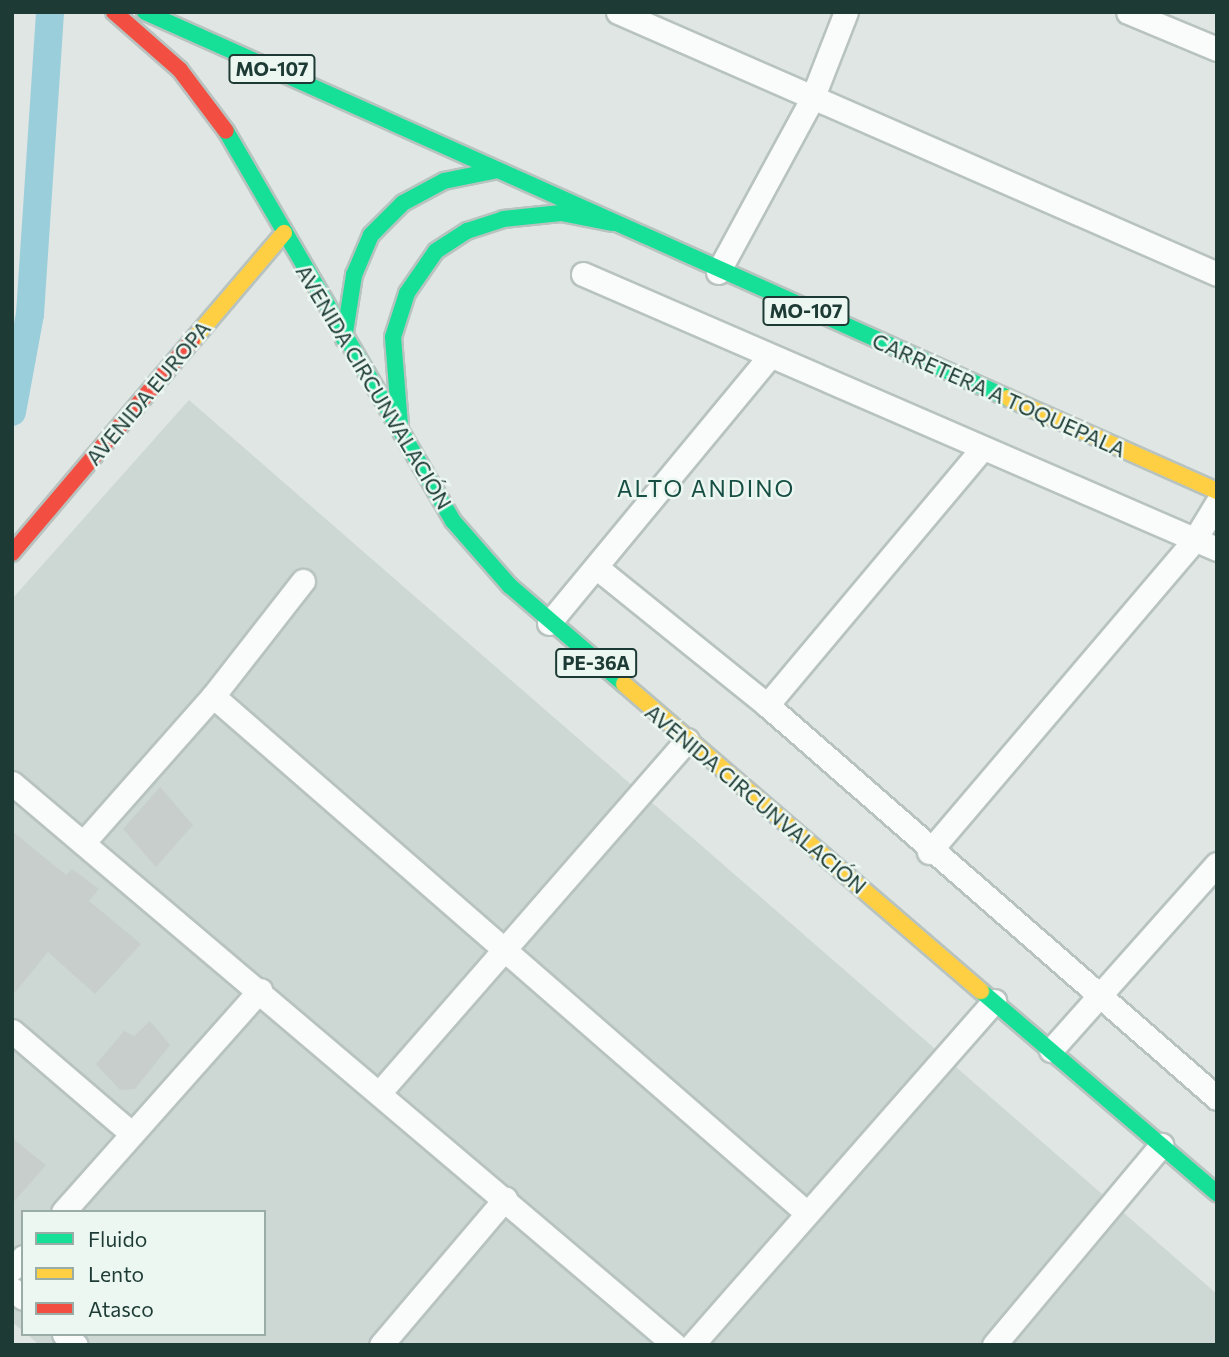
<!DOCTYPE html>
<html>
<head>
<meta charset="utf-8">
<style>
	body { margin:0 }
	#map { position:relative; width:1229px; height:1357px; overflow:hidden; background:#e0e6e4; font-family:Commissioner,sans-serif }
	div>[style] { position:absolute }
	.built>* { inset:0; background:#cdd8d4 }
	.canal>* { height:28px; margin:-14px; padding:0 14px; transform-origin:14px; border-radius:14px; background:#9bcedb }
	.building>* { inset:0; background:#c7cecb }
	.roads { filter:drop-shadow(2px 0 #b8c3c0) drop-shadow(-2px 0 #b8c3c0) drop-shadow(0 2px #b8c3c0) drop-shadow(0 -2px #b8c3c0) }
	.street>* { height:23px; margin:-11.5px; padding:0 11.5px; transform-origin:11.5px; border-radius:11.5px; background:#fafbfb }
	.fast>* { height:16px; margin:-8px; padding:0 8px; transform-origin:8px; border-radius:8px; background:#16e098 }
	.slow>* { height:16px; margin:-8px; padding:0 8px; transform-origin:8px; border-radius:8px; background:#ffcf43 }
	.jam>* { height:16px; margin:-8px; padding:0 8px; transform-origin:8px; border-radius:8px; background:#f24e42 }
	span { translate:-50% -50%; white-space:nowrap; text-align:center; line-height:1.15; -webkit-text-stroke:5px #ecf7f2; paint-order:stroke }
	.shield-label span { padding:2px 5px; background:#ecf7f2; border:2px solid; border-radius:5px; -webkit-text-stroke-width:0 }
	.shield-label { font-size:19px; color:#1d3b34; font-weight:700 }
	.street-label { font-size:21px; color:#1d3b34 }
	.neighbourhood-label { font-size:23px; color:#174e43; letter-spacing:2px }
	.frame { position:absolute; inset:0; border:14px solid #1d3b34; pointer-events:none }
	.legend { position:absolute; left:21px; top:1210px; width:245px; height:126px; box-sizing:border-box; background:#ecf7f2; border:2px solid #99aca6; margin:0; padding:9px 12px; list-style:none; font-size:21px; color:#1d3b34 }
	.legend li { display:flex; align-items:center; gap:14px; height:35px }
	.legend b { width:35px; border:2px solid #99aca6 }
</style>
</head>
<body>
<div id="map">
	<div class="built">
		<div style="clip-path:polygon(189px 400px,1217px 1294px,1217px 1345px,39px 1345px,27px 1334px,264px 1334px,264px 1212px,23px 1212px,23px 1331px,12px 1322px,12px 599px)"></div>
	</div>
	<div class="canal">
		<div style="left:12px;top:412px;width:100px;rotate:-79.6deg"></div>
		<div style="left:30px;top:314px;width:302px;rotate:-86.2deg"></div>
	</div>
	<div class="building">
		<div style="clip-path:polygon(160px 787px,193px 825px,156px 867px,123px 829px)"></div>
		<div style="clip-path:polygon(12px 831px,66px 875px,72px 869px,99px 889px,89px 901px,141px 944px,95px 994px,48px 952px,12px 996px)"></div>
		<div style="clip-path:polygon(150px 1021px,170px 1045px,135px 1089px,120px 1090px,96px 1064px,124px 1031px,134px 1036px)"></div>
		<div style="clip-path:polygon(12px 1138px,46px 1165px,12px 1204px)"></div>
	</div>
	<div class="roads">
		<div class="street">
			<div style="left:618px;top:12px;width:654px;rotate:23.62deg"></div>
			<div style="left:1128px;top:12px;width:96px;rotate:22.6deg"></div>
			<div style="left:718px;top:272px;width:197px;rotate:-61.5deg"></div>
			<div style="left:812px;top:99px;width:93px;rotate:-68.7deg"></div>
			<div style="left:583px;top:274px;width:691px;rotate:23.45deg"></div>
			<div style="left:596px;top:567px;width:220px;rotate:38.9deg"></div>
			<div style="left:767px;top:705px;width:597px;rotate:41.13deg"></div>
			<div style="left:549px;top:623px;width:344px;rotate:-50.4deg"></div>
			<div style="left:213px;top:696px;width:787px;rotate:41.04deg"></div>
			<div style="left:767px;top:705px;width:333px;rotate:-50deg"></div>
			<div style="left:12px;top:783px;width:869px;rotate:40.29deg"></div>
			<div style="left:83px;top:843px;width:196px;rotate:-48.5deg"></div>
			<div style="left:213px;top:696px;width:146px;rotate:-52deg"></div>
			<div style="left:929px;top:852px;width:411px;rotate:-49.6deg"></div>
			<div style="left:1195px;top:539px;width:42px;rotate:-58.6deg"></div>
			<div style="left:12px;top:1031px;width:158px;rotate:40.6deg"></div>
			<div style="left:1051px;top:1050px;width:249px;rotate:-48.3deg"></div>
			<div style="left:380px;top:1092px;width:467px;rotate:-48.9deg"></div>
			<div style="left:63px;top:1212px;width:297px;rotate:-48.4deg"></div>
			<div style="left:12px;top:1269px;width:16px;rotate:-47deg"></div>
			<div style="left:12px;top:1289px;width:14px;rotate:39deg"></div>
			<div style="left:64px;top:1334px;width:16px;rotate:43deg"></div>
			<div style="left:381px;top:1345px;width:192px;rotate:-49.7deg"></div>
			<div style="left:692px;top:1345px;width:458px;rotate:-48.7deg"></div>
			<div style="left:994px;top:1345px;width:261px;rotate:-50.1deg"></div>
		</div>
		<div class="fast">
			<div style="left:145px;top:12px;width:945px;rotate:24.1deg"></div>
			<div style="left:226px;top:131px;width:451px;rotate:59.8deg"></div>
			<div style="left:453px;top:521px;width:86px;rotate:48.8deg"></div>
			<div style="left:510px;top:586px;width:150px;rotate:40.7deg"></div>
			<div style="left:344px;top:339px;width:65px;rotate:-81.1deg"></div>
			<div style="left:354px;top:275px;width:43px;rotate:-67deg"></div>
			<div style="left:371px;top:235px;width:45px;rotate:-45deg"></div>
			<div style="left:403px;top:203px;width:47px;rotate:-28.2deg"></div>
			<div style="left:444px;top:181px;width:54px;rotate:-11.7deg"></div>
			<div style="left:400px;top:426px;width:89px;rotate:-94.5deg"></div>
			<div style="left:393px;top:337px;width:46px;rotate:-72.3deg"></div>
			<div style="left:407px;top:293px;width:51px;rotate:-55.4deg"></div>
			<div style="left:436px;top:251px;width:37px;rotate:-33deg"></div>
			<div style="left:467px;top:231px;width:38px;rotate:-18deg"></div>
			<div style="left:503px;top:219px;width:58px;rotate:-5.9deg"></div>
			<div style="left:561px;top:213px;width:52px;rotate:11.1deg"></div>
			<div style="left:981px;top:991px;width:311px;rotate:40.6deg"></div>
		</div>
		<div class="slow">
			<div style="left:192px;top:341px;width:142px;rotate:-49.6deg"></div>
			<div style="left:1008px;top:398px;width:229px;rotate:24deg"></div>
			<div style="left:624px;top:684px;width:471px;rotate:40.7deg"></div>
		</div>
		<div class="jam">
			<div style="left:114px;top:12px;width:88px;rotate:41.3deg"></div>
			<div style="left:180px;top:70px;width:76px;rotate:53deg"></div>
			<div style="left:12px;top:553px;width:278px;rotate:-49.7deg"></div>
		</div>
	</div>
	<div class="shield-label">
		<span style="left:272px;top:69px">MO-107</span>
		<span style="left:806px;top:311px">MO-107</span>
		<span style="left:596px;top:663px">PE-36A</span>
	</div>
	<div class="street-label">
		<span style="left:374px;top:387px;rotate:59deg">AVENIDA CIRCUNVALACIÓN</span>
		<span style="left:148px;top:393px;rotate:-50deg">AVENIDA EUROPA</span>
		<span style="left:999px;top:395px;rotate:24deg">CARRETERA A TOQUEPALA</span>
		<span style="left:756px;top:799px;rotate:40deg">AVENIDA CIRCUNVALACIÓN</span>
	</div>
	<div class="neighbourhood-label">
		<span style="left:706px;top:488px">ALTO ANDINO</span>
	</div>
	<div class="frame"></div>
	<ul class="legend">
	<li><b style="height:9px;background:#16e098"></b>Fluido</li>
	<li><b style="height:9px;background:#ffcf43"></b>Lento</li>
	<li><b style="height:9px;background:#f24e42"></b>Atasco</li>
	</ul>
</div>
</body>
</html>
